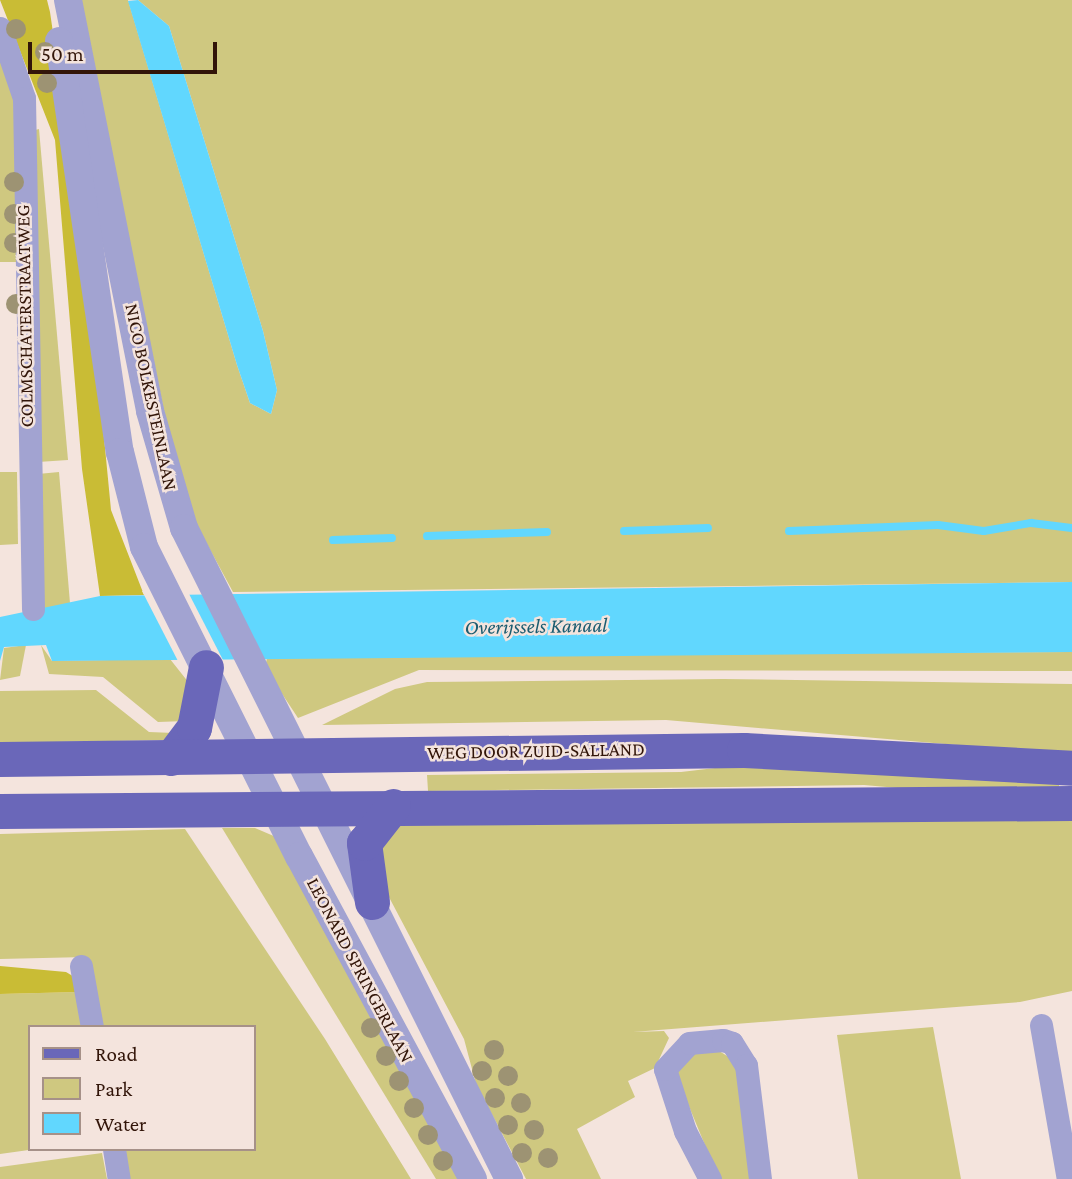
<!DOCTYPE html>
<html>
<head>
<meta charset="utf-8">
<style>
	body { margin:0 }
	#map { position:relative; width:1072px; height:1179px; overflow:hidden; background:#f4e4dd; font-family:"Crimson Pro",serif }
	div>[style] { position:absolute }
	.green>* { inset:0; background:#cfc880 }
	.forest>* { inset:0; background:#c9bc35 }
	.water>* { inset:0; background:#61d7fe }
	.pier>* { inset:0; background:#f4e4dd }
	.stream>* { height:8px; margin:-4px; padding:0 4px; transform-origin:4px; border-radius:4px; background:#61d7fe }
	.minor>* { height:23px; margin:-11.5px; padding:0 11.5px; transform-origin:11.5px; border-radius:11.5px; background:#a2a3d1 }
	.tertiary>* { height:28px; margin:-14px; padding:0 14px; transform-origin:14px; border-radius:14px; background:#a2a3d1 }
	.primary>* { height:35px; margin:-17.5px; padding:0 17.5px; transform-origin:17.5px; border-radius:17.5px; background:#6a67b9 }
	.trees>* { width:20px; height:20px; margin:-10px; border-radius:50%; background:#9d9373 }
	span { translate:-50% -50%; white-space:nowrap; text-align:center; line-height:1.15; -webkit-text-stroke:5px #f4e4dd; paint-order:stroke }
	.street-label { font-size:19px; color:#321509 }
	.water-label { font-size:21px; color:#1b5c70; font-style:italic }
	.legend { position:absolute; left:28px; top:1025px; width:228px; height:126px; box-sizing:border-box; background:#f4e4dd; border:2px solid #a69188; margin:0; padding:9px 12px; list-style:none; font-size:21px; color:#321509 }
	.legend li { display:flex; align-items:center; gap:14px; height:35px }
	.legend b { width:35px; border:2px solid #a69188 }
	.scale { position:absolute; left:28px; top:42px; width:189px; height:32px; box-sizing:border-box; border:4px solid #321509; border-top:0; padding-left:9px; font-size:21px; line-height:24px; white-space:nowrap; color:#321509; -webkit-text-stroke:5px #f4e4dd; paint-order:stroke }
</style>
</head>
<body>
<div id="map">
	<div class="green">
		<div style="clip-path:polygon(79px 0,128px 0,237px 365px,250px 403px,271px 414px,277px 390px,263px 331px,169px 26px,138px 0,1072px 0,1072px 582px,233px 592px,182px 498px)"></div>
		<div style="clip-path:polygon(0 46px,17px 108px,18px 262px,0 262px)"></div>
		<div style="clip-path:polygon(39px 129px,68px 460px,38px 462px,35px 130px)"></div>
		<div style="clip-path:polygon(0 472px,17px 472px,18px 544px,0 545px)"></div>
		<div style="clip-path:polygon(59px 472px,70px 603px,44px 611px,38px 474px)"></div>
		<div style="clip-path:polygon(26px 645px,20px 676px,0 680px,4px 648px)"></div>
		<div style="clip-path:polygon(41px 645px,52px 661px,170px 659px,189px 683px,186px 721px,158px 722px,103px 677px,49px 674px)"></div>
		<div style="clip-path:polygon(1072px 652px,1072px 671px,419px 670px,298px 718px,265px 668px,267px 658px,396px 654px)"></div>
		<div style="clip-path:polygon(723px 679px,1072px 684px,1072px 755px,666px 720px,322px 725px,395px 689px,427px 682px)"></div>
		<div style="clip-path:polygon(96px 690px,149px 732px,174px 733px,166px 740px,0 743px,0 691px)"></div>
		<div style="clip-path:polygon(791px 759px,1059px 779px,1059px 793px,966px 794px,864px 785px,428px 791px,427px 775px,681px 772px)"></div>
		<div style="clip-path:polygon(1072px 809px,1072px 991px,1020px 1002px,633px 1032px,664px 1031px,669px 1038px,655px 1068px,628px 1081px,635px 1097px,577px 1129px,601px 1179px,526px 1179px,476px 1084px,464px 1039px,372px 865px,388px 820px)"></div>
		<div style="clip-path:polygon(222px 828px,255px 828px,276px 837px,466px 1179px,436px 1179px)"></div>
		<div style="clip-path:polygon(185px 829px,325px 1039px,411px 1179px,125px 1179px,120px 1149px,254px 1149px,254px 1027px,99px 1027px,86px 957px,0 959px,0 834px)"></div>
		<div style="clip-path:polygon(78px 992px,85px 1027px,30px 1027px,30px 1149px,36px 1149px,0 1154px,0 994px)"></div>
		<div style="clip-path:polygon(933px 1027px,961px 1179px,858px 1179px,837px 1035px)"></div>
		<div style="clip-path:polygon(716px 1049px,735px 1061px,753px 1179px,719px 1179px,676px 1075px,694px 1051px)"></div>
		<div style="clip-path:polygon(102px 1153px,107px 1179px,0 1179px,0 1167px)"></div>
	</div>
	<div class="forest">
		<div style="clip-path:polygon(0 0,47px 0,50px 12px,89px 282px,111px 510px,144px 595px,100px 596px,82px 469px,55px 140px)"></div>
		<div style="clip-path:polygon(0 966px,66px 972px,76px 978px,78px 992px,0 994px)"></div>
	</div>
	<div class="water">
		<div style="clip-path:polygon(138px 0,169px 26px,263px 331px,277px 390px,271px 414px,250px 403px,237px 365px,128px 1px)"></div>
		<div style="clip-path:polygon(1072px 582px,1072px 652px,52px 661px,46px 645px,4px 647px,0 661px,0 617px,100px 596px)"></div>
	</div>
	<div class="pier">
		<div style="clip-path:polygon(187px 590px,224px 662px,179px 663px,142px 591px)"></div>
	</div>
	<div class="stream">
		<div style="left:624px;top:531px;width:84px;rotate:-2deg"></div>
		<div style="left:789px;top:531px;width:149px;rotate:-2.3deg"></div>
		<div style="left:938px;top:525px;width:46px;rotate:7.4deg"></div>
		<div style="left:984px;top:531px;width:48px;rotate:-9.7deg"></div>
		<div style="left:1031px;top:523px;width:41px;rotate:7deg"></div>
		<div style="left:427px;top:536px;width:120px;rotate:-1.9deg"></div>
		<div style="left:333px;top:540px;width:59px;rotate:-1.9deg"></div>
	</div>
	<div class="minor">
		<div style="left:0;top:28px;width:74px;rotate:71.1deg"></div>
		<div style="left:24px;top:98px;width:511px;rotate:88.99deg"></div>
		<div style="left:81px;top:966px;width:62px;rotate:79.8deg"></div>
		<div style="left:1041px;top:1025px;width:156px;rotate:80.1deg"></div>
		<div style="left:114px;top:1149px;width:30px;rotate:81deg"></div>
		<div style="left:710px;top:1179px;width:54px;rotate:-117.5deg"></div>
		<div style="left:685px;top:1131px;width:65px;rotate:-107.9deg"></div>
		<div style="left:665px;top:1069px;width:35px;rotate:-47deg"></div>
		<div style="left:689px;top:1043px;width:34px;rotate:-5deg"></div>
		<div style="left:723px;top:1040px;width:9px;rotate:18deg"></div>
		<div style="left:732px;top:1043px;width:26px;rotate:58deg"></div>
		<div style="left:746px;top:1065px;width:115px;rotate:83deg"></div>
	</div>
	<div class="tertiary">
		<div style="left:68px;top:0;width:419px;rotate:78.7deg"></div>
		<div style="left:150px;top:411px;width:122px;rotate:73.8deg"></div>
		<div style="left:184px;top:528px;width:728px;rotate:63.47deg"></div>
		<div style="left:59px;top:41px;width:416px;rotate:81.6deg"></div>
		<div style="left:120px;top:452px;width:98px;rotate:75.8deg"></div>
		<div style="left:144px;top:547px;width:346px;rotate:63.4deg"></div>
		<div style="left:299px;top:856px;width:367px;rotate:61.7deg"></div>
	</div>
	<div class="primary">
		<div style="left:171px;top:758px;width:38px;rotate:-53deg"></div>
		<div style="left:194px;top:728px;width:62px;rotate:-78.9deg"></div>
		<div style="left:0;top:759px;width:744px;rotate:-0.69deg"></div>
		<div style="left:744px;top:750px;width:328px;rotate:3.1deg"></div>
		<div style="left:0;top:811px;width:1072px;rotate:-0.43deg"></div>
		<div style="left:372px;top:902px;width:60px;rotate:-97.7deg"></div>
		<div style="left:364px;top:843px;width:47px;rotate:-51.9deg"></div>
	</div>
	<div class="trees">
		<div style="left:16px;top:29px"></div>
		<div style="left:45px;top:52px"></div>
		<div style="left:47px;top:83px"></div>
		<div style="left:14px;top:182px"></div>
		<div style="left:14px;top:214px"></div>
		<div style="left:14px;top:243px"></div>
		<div style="left:16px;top:304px"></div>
		<div style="left:371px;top:1028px"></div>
		<div style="left:494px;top:1050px"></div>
		<div style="left:386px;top:1056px"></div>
		<div style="left:482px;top:1071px"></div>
		<div style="left:508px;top:1076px"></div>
		<div style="left:399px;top:1081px"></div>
		<div style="left:495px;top:1098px"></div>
		<div style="left:521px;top:1103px"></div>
		<div style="left:414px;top:1108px"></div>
		<div style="left:508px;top:1125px"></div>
		<div style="left:534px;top:1130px"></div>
		<div style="left:428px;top:1135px"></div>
		<div style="left:522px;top:1153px"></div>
		<div style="left:548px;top:1158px"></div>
		<div style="left:443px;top:1161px"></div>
	</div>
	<div class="street-label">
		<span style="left:25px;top:316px;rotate:-91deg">COLMSCHATERSTRAATWEG</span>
		<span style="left:151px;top:397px;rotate:78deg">NICO BOLKESTEINLAAN</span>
		<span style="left:536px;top:751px;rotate:-1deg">WEG DOOR ZUID-SALLAND</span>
		<span style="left:360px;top:970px;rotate:62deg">LEONARD SPRINGERLAAN</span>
	</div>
	<div class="water-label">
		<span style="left:536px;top:626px;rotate:-1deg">Overijssels Kanaal</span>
	</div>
	<ul class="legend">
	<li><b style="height:9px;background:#6a67b9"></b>Road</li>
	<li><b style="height:19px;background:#cfc880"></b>Park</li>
	<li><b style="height:19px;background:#61d7fe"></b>Water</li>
	</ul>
	<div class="scale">50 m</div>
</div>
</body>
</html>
